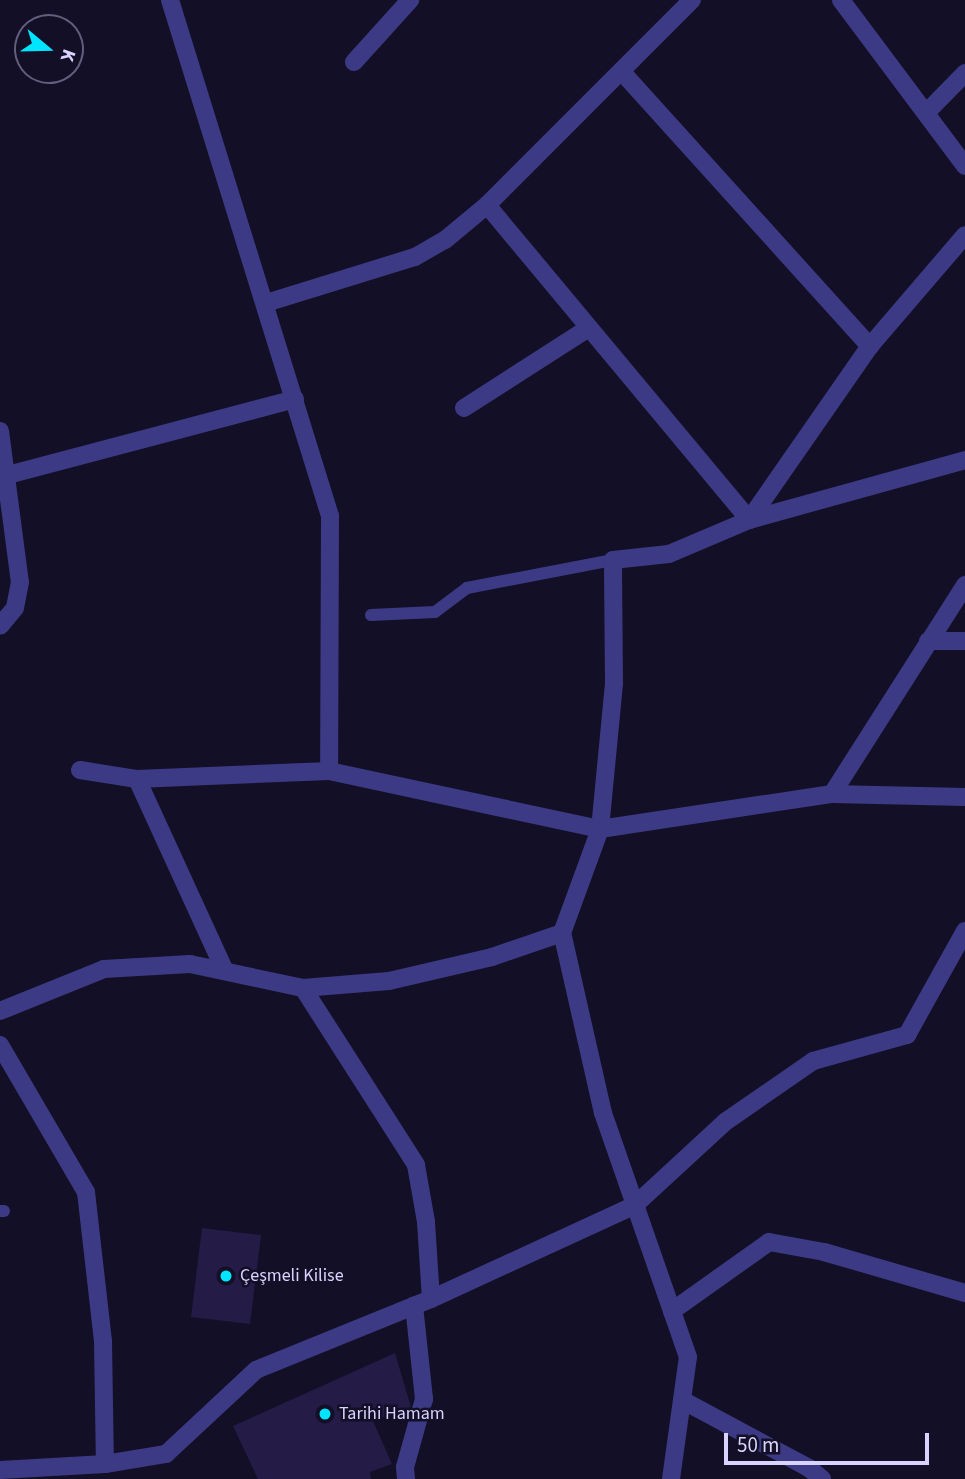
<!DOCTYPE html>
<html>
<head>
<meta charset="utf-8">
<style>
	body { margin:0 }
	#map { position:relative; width:965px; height:1479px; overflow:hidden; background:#130f26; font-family:"Source Sans 3",sans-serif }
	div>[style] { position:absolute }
	.building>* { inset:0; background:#241b47 }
	.lane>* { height:12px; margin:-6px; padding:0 6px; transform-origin:6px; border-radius:6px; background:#3d3a85 }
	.street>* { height:18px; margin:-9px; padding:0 9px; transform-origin:9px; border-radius:9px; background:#3d3a85 }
	.dots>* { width:19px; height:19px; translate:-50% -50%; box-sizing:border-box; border:4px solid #130f26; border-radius:50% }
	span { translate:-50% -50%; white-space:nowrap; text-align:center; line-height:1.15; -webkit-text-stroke:5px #130f26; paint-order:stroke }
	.poi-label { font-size:18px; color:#d9d4ff }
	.left { translate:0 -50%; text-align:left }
	.north { position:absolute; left:14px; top:14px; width:70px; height:70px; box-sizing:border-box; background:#130f26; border:2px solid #625e7d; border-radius:50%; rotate:109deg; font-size:19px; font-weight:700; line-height:28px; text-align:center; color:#d9d4ff }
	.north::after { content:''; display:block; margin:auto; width:24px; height:32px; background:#00e5ff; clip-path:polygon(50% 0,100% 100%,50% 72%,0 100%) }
	.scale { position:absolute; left:724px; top:1433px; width:205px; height:32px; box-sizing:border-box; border:4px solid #d9d4ff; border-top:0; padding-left:9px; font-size:21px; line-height:24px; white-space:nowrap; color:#d9d4ff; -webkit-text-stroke:5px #130f26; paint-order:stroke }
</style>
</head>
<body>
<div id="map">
	<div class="building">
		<div style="clip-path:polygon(202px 1228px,261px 1235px,250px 1324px,191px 1317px)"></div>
		<div style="clip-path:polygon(395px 1353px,411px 1407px,373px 1421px,392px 1464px,370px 1472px,371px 1479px,258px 1479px,233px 1426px)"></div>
	</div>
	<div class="lane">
		<div style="left:371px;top:615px;width:64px;rotate:-2.7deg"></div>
		<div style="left:435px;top:612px;width:40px;rotate:-37deg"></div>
		<div style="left:467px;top:588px;width:149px;rotate:-10.9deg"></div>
		<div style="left:0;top:1211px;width:4px"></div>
	</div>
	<div class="street">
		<div style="left:170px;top:0;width:540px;rotate:72.77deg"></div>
		<div style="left:330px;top:516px;width:255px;rotate:90.2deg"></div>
		<div style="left:692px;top:0;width:290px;rotate:135deg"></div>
		<div style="left:487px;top:205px;width:410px;rotate:50.2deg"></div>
		<div style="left:749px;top:520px;width:212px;rotate:-55.2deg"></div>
		<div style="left:870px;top:346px;width:146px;rotate:-49.4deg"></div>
		<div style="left:841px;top:0;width:207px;rotate:53.2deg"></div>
		<div style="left:354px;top:62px;width:84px;rotate:-47.9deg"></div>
		<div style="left:622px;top:72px;width:370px;rotate:47.9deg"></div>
		<div style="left:926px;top:113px;width:56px;rotate:-45.7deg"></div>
		<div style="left:266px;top:303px;width:156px;rotate:-17.2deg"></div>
		<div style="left:415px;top:257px;width:34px;rotate:-30deg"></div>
		<div style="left:445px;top:240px;width:55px;rotate:-39.8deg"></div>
		<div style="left:464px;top:408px;width:146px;rotate:-32.7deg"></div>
		<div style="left:0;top:431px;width:152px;rotate:82.5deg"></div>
		<div style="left:20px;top:582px;width:26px;rotate:101deg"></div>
		<div style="left:15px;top:608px;width:23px;rotate:130deg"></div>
		<div style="left:0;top:477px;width:305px;rotate:-14.8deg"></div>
		<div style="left:928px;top:641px;width:37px"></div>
		<div style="left:80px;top:770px;width:58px;rotate:9deg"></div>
		<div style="left:137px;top:779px;width:192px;rotate:-2.4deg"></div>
		<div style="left:329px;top:771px;width:277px;rotate:12.1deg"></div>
		<div style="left:600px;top:829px;width:235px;rotate:-8.6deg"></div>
		<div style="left:832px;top:794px;width:133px;rotate:1.3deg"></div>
		<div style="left:137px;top:779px;width:211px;rotate:65.4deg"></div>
		<div style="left:832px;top:794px;width:248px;rotate:-57.5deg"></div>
		<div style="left:303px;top:988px;width:210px;rotate:57.4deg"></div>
		<div style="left:416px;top:1165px;width:58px;rotate:80deg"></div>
		<div style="left:426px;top:1222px;width:77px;rotate:86.3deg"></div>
		<div style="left:0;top:1011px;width:112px;rotate:-22deg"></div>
		<div style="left:104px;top:969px;width:86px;rotate:-3.3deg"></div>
		<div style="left:190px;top:964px;width:116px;rotate:12deg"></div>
		<div style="left:303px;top:988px;width:86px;rotate:-4.7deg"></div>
		<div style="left:389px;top:981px;width:106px;rotate:-13.1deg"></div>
		<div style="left:492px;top:957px;width:74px;rotate:-18.9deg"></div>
		<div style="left:0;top:1045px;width:170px;rotate:59.7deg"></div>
		<div style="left:86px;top:1192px;width:150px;rotate:83.5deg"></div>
		<div style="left:103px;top:1341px;width:123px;rotate:89.1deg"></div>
		<div style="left:672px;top:1311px;width:119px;rotate:-35.4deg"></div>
		<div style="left:769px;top:1242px;width:56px;rotate:10.3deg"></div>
		<div style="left:824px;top:1252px;width:147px;rotate:16.2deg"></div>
		<div style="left:682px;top:1400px;width:144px;rotate:28.2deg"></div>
		<div style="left:809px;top:1468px;width:17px;rotate:40deg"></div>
		<div style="left:0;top:1470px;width:105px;rotate:-3.3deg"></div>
		<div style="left:105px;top:1464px;width:62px;rotate:-9.3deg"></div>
		<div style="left:166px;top:1454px;width:123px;rotate:-43deg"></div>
		<div style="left:256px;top:1370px;width:189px;rotate:-22.1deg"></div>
		<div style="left:431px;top:1299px;width:225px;rotate:-24.7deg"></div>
		<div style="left:635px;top:1205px;width:122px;rotate:-42.7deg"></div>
		<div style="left:725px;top:1122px;width:107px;rotate:-34.7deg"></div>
		<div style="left:813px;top:1061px;width:98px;rotate:-15.5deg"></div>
		<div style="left:907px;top:1035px;width:119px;rotate:-60.9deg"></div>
		<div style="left:406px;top:1479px;width:12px;rotate:-95deg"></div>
		<div style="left:405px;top:1467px;width:71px;rotate:-74.4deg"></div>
		<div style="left:424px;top:1399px;width:94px;rotate:-96.1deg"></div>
		<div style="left:671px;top:1479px;width:123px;rotate:-82.1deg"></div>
		<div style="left:688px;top:1357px;width:258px;rotate:-109.2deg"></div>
		<div style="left:603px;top:1113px;width:185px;rotate:-102.8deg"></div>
		<div style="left:562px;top:933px;width:111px;rotate:-69.9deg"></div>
		<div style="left:600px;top:829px;width:147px;rotate:-84.5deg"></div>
		<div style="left:614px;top:683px;width:123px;rotate:-90.5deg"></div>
		<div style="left:613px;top:560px;width:56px;rotate:-6.1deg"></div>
		<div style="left:669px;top:554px;width:87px;rotate:-23deg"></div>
		<div style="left:749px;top:520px;width:224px;rotate:-15.5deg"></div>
	</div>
	<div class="dots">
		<div style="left:226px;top:1276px;background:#00e5ff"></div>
		<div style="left:325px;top:1414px;background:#00e5ff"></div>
	</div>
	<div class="poi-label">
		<span class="left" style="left:240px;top:1276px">Çeşmeli Kilise</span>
		<span class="left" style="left:339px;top:1414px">Tarihi Hamam</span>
	</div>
	<div class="north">K</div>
	<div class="scale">50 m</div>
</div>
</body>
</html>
